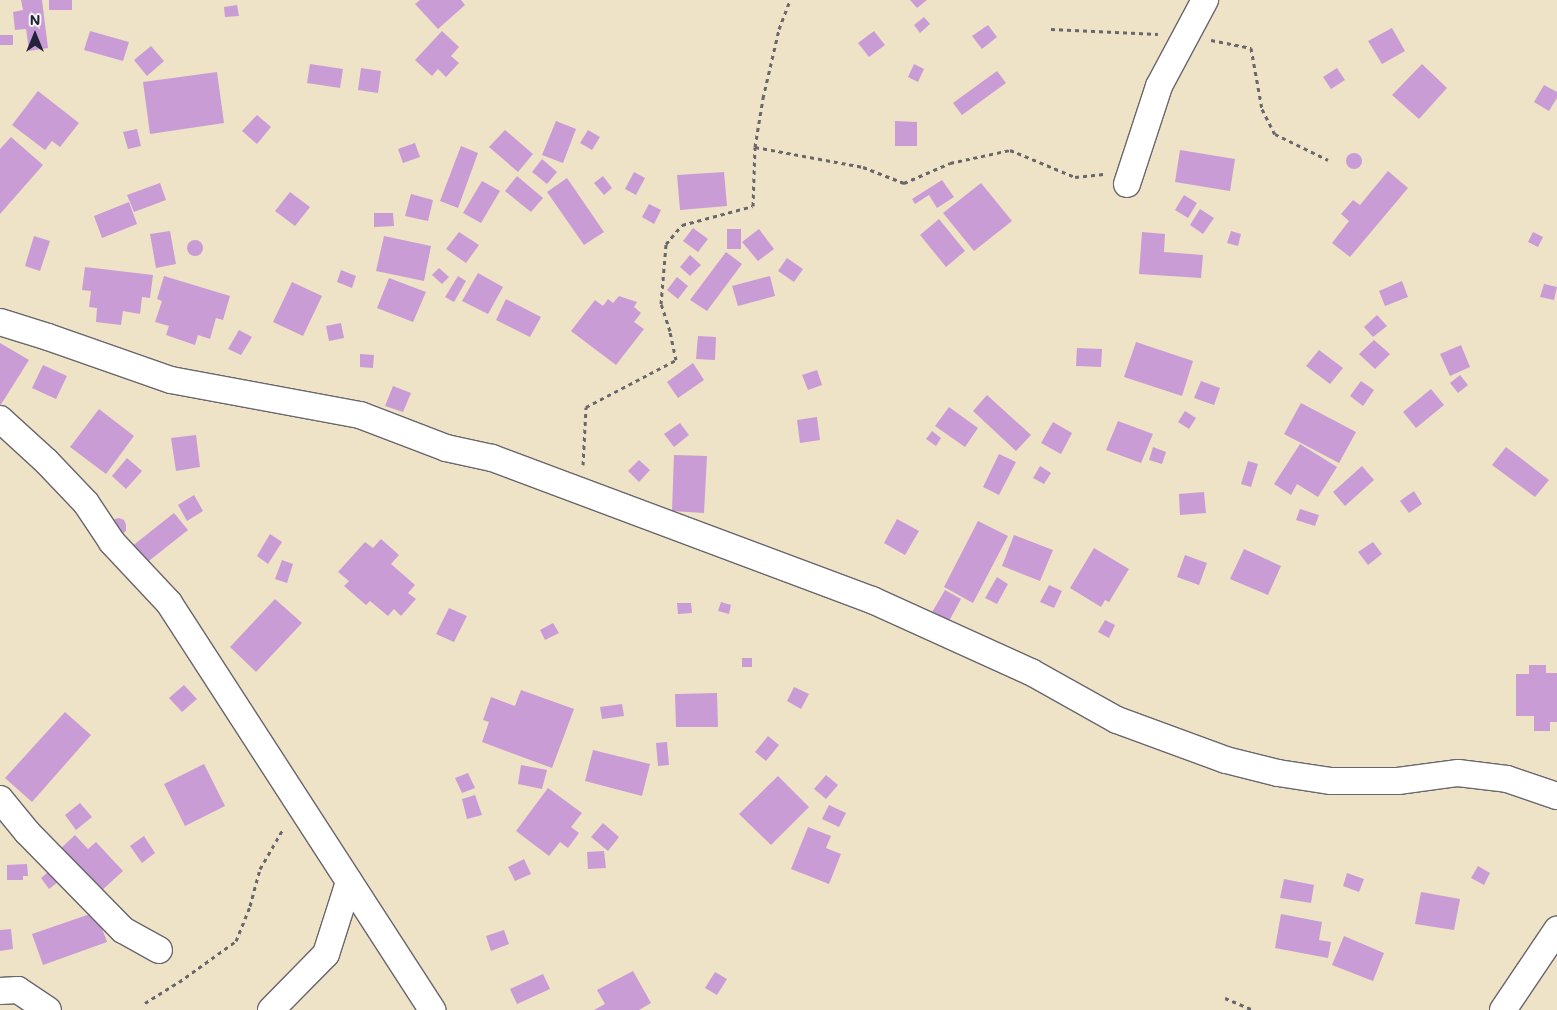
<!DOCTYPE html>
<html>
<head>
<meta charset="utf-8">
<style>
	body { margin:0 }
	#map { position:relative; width:1557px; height:1010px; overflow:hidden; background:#eee3c7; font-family:Mali,sans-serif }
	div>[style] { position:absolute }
	.building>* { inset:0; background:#c99cd5 }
	.round { border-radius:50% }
	.path>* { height:3px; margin-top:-1.5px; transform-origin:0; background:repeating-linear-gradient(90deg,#69666c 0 4px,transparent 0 8px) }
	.roads { filter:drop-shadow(1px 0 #69666c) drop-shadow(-1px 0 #69666c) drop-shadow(0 1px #69666c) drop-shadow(0 -1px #69666c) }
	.street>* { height:26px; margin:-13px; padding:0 13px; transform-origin:13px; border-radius:13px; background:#fff }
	span { translate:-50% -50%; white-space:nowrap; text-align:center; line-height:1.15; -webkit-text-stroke:4.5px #f6f6f2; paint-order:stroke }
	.north { position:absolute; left:10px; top:10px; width:50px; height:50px; -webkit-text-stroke:4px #f6f6f2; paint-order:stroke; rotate:0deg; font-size:14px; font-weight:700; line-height:20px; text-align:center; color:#22223b }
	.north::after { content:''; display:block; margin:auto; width:18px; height:22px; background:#22223b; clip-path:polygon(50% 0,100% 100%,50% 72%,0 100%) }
</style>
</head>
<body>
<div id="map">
	<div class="building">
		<div style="clip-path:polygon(21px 0,42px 0,48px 48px,29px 51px,26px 29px,15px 30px,13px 12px,23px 10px)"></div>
		<div style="clip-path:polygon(49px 0,72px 0,72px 10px,49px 10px)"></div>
		<div style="clip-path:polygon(420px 0,461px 0,465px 5px,438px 29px,415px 4px)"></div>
		<div style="clip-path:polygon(910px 0,927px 0,917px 8px)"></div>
		<div style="clip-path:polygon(237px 5px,239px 16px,225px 17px,224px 7px)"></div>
		<div style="clip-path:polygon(924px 17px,930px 24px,920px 33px,914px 25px)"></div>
		<div style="clip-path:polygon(988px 25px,997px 37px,982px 49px,972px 36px)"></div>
		<div style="clip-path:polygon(1392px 28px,1405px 51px,1382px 64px,1368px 41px)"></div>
		<div style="clip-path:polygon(90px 31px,129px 42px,123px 61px,84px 50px)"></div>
		<div style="clip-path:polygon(442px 31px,459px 47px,451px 56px,459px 63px,446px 77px,438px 69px,432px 76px,415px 60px)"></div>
		<div style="clip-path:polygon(874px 31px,885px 45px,869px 57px,858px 43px)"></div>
		<div style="clip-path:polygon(0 35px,13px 35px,13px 45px,0 45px)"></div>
		<div style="clip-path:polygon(151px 46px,164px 61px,147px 76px,134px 60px)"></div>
		<div style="clip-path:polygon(310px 64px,343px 69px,340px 88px,307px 83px)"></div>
		<div style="clip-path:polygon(914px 64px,924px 69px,918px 82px,908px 77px)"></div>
		<div style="clip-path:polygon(1422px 64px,1447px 88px,1419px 119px,1392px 95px)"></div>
		<div style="clip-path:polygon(361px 68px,381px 71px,378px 93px,358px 90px)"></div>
		<div style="clip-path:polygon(1337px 68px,1345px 80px,1331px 89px,1323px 77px)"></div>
		<div style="clip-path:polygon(997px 71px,1006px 83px,962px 115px,953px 103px)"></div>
		<div style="clip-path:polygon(217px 72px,224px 123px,150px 134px,143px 82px)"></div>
		<div style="clip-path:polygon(1544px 85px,1557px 92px,1557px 98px,1549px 111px,1534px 102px)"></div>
		<div style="clip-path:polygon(38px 91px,79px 123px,60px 147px,52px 141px,45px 150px,12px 125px)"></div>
		<div style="clip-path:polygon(257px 115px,271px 127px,257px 144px,242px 131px)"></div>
		<div style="clip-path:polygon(556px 121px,576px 129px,563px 163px,542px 155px)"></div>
		<div style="clip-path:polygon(895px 121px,917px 122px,917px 146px,895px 146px)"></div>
		<div style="clip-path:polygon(137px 129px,141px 146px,128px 149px,123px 132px)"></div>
		<div style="clip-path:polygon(505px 130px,533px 154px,518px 172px,489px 147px)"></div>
		<div style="clip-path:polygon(588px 130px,600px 137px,592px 150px,580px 143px)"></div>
		<div style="clip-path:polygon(11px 137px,43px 165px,0 214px,0 149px)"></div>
		<div style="clip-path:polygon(415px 143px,420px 157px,403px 163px,398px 149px)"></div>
		<div style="clip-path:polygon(461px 146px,478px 153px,458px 208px,440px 201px)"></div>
		<div style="clip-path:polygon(1180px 150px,1235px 159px,1230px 191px,1175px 182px)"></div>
		<div class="round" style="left:1346px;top:153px;width:16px;height:16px"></div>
		<div style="clip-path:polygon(542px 159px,557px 172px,547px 184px,532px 172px)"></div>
		<div style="clip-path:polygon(1388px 171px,1408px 188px,1350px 257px,1332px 243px,1349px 221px,1341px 214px,1353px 200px,1360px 205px)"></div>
		<div style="clip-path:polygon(634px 172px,645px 178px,636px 195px,625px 189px)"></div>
		<div style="clip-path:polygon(724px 172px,727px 206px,680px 210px,677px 175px)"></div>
		<div style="clip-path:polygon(517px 176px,543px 198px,531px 212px,505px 191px)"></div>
		<div style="clip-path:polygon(603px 176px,612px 188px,604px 195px,594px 183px)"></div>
		<div style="clip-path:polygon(567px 178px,604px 232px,584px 245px,547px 192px)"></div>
		<div style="clip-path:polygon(942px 180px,954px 197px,937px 208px,929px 195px,915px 204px,912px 199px)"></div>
		<div style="clip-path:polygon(482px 181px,500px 191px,481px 223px,463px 213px)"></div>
		<div style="clip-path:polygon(160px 183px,166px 200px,134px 212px,127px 195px)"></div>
		<div style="clip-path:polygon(981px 183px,1012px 221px,974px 251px,943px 213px)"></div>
		<div style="clip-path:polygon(290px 192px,310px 207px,295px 226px,275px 211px)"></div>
		<div style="clip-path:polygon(411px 194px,433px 200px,428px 221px,405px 216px)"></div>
		<div style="clip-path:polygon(1184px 195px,1197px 203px,1188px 218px,1175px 210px)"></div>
		<div style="clip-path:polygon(129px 202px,137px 224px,102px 238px,94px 216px)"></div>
		<div style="clip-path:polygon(649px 204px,661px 210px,654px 224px,642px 217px)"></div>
		<div style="clip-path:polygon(1200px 209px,1214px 218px,1203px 234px,1190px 225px)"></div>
		<div style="clip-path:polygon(374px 213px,393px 213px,394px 226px,374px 227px)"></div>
		<div style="clip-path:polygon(939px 219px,965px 251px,946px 267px,920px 235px)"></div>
		<div style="clip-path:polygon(693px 228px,708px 239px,698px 252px,683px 241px)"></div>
		<div style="clip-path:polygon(727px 229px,741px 229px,741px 249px,727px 249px)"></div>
		<div style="clip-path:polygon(759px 229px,774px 249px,758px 261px,742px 242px)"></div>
		<div style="clip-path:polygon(170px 231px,176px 264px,156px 268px,150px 234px)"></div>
		<div style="clip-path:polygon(1231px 231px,1241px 234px,1238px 246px,1227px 243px)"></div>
		<div style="clip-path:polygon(459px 232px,479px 245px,466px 263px,446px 249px)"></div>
		<div style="clip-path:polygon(1142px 232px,1165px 234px,1164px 252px,1203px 255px,1201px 278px,1139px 274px)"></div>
		<div style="clip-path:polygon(1533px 232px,1543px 237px,1538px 247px,1528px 242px)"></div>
		<div style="clip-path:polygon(34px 236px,50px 241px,40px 271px,25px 266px)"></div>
		<div style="clip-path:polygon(384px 236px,431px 246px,424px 281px,376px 271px)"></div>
		<div class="round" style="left:187px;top:240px;width:16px;height:16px"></div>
		<div style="clip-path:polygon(726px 252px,742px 264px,707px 311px,690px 300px)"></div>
		<div style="clip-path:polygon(690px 255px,701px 265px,690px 276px,680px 267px)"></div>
		<div style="clip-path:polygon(787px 258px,803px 269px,794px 282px,778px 271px)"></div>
		<div style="clip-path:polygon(85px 267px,153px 275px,150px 298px,142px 297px,140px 314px,123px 311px,121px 325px,96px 322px,97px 308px,89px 307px,91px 291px,82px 290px)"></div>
		<div style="clip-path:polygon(439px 268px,449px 277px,442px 284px,432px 275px)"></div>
		<div style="clip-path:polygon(341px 270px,356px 276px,352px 288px,337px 282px)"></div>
		<div style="clip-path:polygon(478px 273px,503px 287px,488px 314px,462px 301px)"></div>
		<div style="clip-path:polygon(164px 276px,230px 296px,223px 320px,216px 318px,210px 339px,198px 335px,195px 345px,166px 335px,169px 326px,155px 322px,162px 301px,157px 299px)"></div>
		<div style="clip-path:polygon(458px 276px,466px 281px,454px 302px,445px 297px)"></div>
		<div style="clip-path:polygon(770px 276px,775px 296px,738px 306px,732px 286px)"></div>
		<div style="clip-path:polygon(677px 277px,688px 286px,678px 299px,667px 290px)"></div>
		<div style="clip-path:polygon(389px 278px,426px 292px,413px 322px,377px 308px)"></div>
		<div style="clip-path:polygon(1402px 281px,1408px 297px,1385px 306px,1379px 291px)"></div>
		<div style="clip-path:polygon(292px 282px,322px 296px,303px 336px,273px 322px)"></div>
		<div style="clip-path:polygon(1544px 284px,1557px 287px,1554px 300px,1540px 297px)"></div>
		<div style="clip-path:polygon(619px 296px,637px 302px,634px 307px,641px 313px,634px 322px,644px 329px,616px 365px,571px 331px,595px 300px,603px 306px,608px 299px,613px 303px)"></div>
		<div style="clip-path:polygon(506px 299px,541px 317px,530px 337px,496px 320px)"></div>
		<div style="clip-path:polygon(1377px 315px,1387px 326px,1373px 337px,1364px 327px)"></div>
		<div style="clip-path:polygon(341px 323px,344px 338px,329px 341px,326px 326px)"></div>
		<div style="clip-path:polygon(239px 330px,252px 337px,241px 355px,228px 349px)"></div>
		<div style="clip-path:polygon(698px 336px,716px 337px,715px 360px,696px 359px)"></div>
		<div style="clip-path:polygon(1374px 340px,1390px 354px,1375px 369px,1359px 354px)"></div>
		<div style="clip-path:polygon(1136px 342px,1193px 361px,1182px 396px,1124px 377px)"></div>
		<div style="clip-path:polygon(0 343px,29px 360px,0 406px)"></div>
		<div style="clip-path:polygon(1461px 345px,1470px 367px,1450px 376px,1440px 354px)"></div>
		<div style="clip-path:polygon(1077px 348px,1102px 349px,1101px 367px,1076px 366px)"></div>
		<div style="clip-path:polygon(1319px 350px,1343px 368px,1330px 384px,1306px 366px)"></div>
		<div style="clip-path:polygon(360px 354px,374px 355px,373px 368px,360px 367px)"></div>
		<div style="clip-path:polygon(693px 363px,704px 380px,678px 398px,667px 382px)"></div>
		<div style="clip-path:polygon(43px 365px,67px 376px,56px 399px,32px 388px)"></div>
		<div style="clip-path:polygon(817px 370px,822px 385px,808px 390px,802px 375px)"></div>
		<div style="clip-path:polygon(1460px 375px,1468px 385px,1458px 393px,1450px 383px)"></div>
		<div style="clip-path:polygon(1201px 381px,1220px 388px,1214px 405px,1194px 398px)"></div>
		<div style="clip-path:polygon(1361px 381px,1374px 390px,1363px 406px,1350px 396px)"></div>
		<div style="clip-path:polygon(393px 386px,411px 393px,403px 412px,385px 406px)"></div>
		<div style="clip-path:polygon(1431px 389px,1444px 405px,1416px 428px,1403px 412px)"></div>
		<div style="clip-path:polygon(987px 395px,1031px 435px,1016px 451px,973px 411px)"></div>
		<div style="clip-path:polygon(1301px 403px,1356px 432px,1339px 463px,1284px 434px)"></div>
		<div style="clip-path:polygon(949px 407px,978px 428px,965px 447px,935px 426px)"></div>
		<div style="clip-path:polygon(99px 409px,134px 436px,106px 474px,70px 447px)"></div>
		<div style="clip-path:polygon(1185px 411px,1196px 418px,1189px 429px,1178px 422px)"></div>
		<div style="clip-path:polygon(817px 417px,820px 440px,800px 443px,797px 420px)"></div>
		<div style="clip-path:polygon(1118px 421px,1153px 434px,1141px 463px,1106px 450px)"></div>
		<div style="clip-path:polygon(1053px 422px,1072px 433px,1061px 454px,1041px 443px)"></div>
		<div style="clip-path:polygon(680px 423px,689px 435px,674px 447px,664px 434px)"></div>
		<div style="clip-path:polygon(932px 431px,941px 438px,936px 446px,926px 439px)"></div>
		<div style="clip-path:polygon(196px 435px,200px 467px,176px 471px,171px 438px)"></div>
		<div style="clip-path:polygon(1300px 444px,1337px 467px,1318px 497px,1297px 484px,1291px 495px,1274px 484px)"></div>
		<div style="clip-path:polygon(1153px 447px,1166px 452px,1162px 464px,1149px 460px)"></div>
		<div style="clip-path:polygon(1506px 447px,1549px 480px,1535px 497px,1492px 465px)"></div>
		<div style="clip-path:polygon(999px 454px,1016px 462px,999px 495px,983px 487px)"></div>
		<div style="clip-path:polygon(674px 455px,707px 456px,704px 513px,672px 511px)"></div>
		<div style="clip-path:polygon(127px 458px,142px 471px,126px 489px,112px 476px)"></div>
		<div style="clip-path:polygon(639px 460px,650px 470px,639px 482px,628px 471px)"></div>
		<div style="clip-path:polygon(1248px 461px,1258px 464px,1251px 487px,1241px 484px)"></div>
		<div style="clip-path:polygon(1040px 466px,1051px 473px,1044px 484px,1033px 478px)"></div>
		<div style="clip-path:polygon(1362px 466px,1374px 480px,1345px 506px,1333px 492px)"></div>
		<div style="clip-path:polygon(1414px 491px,1422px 504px,1409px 513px,1400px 501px)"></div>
		<div style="clip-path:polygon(1204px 492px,1206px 513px,1180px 515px,1179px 494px)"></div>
		<div style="clip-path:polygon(194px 495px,203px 511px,187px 521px,178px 505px)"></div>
		<div style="clip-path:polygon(1300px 509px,1319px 515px,1315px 526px,1296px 520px)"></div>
		<div style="clip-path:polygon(174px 513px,188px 530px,145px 564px,131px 547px)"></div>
		<div style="clip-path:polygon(119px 518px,124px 520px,126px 525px,126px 531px,121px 535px,111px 520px)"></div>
		<div style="clip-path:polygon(897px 519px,919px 531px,905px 555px,884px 543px)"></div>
		<div style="clip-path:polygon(978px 521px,1008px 536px,973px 603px,944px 587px)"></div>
		<div style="clip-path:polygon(270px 534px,282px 542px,268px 564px,257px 556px)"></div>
		<div style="clip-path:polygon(1014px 535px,1053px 550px,1040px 581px,1002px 566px)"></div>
		<div style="clip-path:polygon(381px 539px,399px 555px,391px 564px,415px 585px,408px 593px,416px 599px,401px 616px,394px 609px,388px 616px,370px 601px,366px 605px,344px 586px,349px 581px,338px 572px,365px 542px,373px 548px)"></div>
		<div style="clip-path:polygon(1373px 542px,1382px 554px,1368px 565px,1358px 552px)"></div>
		<div style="clip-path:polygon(1094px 548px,1129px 569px,1109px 602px,1105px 600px,1101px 607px,1070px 588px)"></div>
		<div style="clip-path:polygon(1244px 549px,1281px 566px,1268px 595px,1230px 579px)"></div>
		<div style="clip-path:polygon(1185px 555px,1207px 563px,1199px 585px,1177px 577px)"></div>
		<div style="clip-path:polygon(282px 560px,293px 564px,287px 583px,275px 579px)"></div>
		<div style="clip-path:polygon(997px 577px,1008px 584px,997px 604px,985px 598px)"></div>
		<div style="clip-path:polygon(1049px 585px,1062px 591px,1054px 608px,1040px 602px)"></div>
		<div style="clip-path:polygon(945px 590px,961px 599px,948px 623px,931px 614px)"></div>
		<div style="clip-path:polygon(275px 599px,302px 623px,256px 672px,230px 647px)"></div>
		<div style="clip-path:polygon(721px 602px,731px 605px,729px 614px,718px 611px)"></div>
		<div style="clip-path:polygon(677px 603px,691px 603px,692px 613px,678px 614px)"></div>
		<div style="clip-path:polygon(449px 608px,467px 616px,454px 642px,436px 634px)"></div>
		<div style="clip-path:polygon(1105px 620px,1115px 625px,1109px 638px,1098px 632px)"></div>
		<div style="clip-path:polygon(553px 623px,559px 633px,545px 640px,540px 630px)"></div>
		<div style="clip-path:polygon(742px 658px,752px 658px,752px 667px,742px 667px)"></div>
		<div style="clip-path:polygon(1529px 665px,1546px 665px,1546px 673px,1557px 673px,1557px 722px,1550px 722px,1550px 731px,1534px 731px,1534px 716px,1516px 716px,1516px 674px,1529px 674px)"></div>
		<div style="clip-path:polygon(184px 685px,197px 699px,182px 712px,169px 698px)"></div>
		<div style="clip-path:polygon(794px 687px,809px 694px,801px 709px,787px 701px)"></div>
		<div style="clip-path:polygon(521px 690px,574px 709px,552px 768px,482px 742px,489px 722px,483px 720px,491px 697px,515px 706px)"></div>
		<div style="clip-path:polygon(717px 693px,718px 727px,676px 727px,675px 694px)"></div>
		<div style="clip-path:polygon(622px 704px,624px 716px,602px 719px,600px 707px)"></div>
		<div style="clip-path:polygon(65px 712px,91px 735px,32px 802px,5px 778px)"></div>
		<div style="clip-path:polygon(768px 736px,779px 745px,766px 761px,755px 752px)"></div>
		<div style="clip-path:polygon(667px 742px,669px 765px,658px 766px,656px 743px)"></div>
		<div style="clip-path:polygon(593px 750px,650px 764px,642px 796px,585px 781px)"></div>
		<div style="clip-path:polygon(204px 764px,225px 806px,185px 826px,164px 784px)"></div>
		<div style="clip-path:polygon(521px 765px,547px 770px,542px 789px,518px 784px)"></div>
		<div style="clip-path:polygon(468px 773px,475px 788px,462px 793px,455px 778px)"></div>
		<div style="clip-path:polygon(826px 775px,838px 785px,826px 799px,814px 789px)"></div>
		<div style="clip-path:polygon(778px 776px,809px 807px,771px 845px,739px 814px)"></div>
		<div style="clip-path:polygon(548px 788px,582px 813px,571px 827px,579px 833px,568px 848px,560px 842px,549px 856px,516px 831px)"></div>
		<div style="clip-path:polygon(475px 795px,482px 815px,467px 819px,462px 799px)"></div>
		<div style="clip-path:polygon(80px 803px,92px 817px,76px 830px,65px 815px)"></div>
		<div style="clip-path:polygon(829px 805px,846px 813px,839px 827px,822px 819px)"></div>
		<div style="clip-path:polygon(603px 823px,619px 837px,608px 851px,591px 837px)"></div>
		<div style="clip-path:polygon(808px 827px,831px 836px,826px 848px,841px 854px,829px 884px,791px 869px)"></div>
		<div style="clip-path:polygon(75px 835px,88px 849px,96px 842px,123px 871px,99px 893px,59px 850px)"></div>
		<div style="clip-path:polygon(144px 836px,155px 853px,142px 863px,130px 846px)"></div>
		<div style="clip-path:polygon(604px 851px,606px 868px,588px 869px,587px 852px)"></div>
		<div style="clip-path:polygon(524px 859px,531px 874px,515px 881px,508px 867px)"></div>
		<div style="clip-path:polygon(27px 864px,28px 876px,23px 876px,23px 880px,7px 880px,7px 865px)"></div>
		<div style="clip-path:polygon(1478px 866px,1490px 873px,1484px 885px,1471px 878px)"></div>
		<div style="clip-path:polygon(54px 867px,63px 878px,49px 889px,41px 878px)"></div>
		<div style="clip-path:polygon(1347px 873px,1364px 879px,1359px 892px,1343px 886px)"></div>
		<div style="clip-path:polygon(1284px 879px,1314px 885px,1311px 903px,1280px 898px)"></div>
		<div style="clip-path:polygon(1421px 892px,1460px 899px,1454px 930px,1415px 924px)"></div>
		<div style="clip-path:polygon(96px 912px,107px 942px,43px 965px,32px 934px)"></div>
		<div style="clip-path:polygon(1281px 914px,1322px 922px,1319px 940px,1331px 942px,1328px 958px,1275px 948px)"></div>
		<div style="clip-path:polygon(11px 929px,13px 949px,0 951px,0 930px)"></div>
		<div style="clip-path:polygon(504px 930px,509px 944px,491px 951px,486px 936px)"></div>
		<div style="clip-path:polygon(1344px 936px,1384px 953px,1373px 981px,1332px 965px)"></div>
		<div style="clip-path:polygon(633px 971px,651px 1003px,639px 1010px,594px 1010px,605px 1004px,597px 990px)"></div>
		<div style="clip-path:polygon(715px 972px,727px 979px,717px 995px,705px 988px)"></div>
		<div style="clip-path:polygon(543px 974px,550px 989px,517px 1004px,510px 989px)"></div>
	</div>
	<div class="path">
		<div style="left:1051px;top:29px;width:107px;rotate:2.7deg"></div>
		<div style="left:1211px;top:40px;width:41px;rotate:11.3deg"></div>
		<div style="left:1251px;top:48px;width:62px;rotate:79.8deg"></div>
		<div style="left:1262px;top:109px;width:28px;rotate:63deg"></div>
		<div style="left:1275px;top:134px;width:59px;rotate:26.1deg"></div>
		<div style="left:755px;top:147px;width:50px;rotate:-80.7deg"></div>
		<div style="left:763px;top:98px;width:71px;rotate:-76.9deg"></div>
		<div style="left:779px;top:29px;width:31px;rotate:-69deg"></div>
		<div style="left:583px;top:465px;width:58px;rotate:-87deg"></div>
		<div style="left:586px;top:407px;width:102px;rotate:-27.6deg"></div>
		<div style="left:676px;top:360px;width:30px;rotate:-102deg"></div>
		<div style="left:670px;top:331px;width:28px;rotate:-108deg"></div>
		<div style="left:661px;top:304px;width:60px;rotate:-85.2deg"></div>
		<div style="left:666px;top:244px;width:25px;rotate:-50deg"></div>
		<div style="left:682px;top:225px;width:73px;rotate:-15deg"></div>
		<div style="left:753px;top:206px;width:59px;rotate:-88.1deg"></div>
		<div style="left:755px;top:147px;width:110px;rotate:10.5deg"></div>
		<div style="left:863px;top:167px;width:44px;rotate:21.3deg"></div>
		<div style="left:904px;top:183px;width:50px;rotate:-23.5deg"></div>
		<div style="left:950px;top:163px;width:61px;rotate:-12.2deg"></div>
		<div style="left:1010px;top:150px;width:70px;rotate:22.6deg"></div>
		<div style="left:1075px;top:177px;width:29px;rotate:-6deg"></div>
		<div style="left:1225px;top:998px;width:30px;rotate:23deg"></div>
		<div style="left:145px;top:1003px;width:40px;rotate:-32deg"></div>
		<div style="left:179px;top:982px;width:70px;rotate:-35.7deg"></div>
		<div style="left:236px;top:941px;width:38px;rotate:-68deg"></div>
		<div style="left:250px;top:906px;width:38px;rotate:-75deg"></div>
		<div style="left:260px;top:869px;width:46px;rotate:-60.1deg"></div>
	</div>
	<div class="roads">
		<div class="street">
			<div style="left:1127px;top:184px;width:103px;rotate:-71.9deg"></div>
			<div style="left:1159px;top:86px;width:98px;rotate:-61.9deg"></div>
			<div style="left:0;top:322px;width:50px;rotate:17.4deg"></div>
			<div style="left:48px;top:337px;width:130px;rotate:19.3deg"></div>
			<div style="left:171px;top:380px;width:192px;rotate:10.5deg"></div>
			<div style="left:360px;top:415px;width:92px;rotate:21deg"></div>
			<div style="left:446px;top:448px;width:47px;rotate:12.3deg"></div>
			<div style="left:492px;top:458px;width:406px;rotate:20.5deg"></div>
			<div style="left:872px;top:600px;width:175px;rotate:24.4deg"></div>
			<div style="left:1031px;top:672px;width:98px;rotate:29.2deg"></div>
			<div style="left:1117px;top:720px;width:116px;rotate:20.2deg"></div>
			<div style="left:1226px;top:760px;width:54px;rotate:14deg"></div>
			<div style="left:1278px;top:773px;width:54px;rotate:8.6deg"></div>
			<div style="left:1331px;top:781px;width:67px"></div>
			<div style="left:1398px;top:781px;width:61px;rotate:-7.6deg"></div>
			<div style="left:1458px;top:773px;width:49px;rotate:7deg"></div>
			<div style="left:1507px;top:779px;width:53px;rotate:18.8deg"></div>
			<div style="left:0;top:419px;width:62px;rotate:42.4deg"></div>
			<div style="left:46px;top:461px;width:58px;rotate:46.4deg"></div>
			<div style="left:86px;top:503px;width:47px;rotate:56.3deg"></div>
			<div style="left:112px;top:542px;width:83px;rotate:46.9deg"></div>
			<div style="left:169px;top:603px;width:485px;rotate:57.1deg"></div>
			<div style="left:0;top:799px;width:43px;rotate:50.7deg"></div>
			<div style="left:27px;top:832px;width:137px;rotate:45.6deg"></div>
			<div style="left:123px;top:930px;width:41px;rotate:29.1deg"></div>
			<div style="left:0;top:991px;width:18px;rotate:-3deg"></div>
			<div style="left:18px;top:990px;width:36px;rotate:34deg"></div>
			<div style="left:271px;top:1010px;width:78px;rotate:-45.5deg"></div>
			<div style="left:326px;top:954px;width:76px;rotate:-72.3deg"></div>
			<div style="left:1503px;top:1010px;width:97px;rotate:-56deg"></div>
		</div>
	</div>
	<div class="north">N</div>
</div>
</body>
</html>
